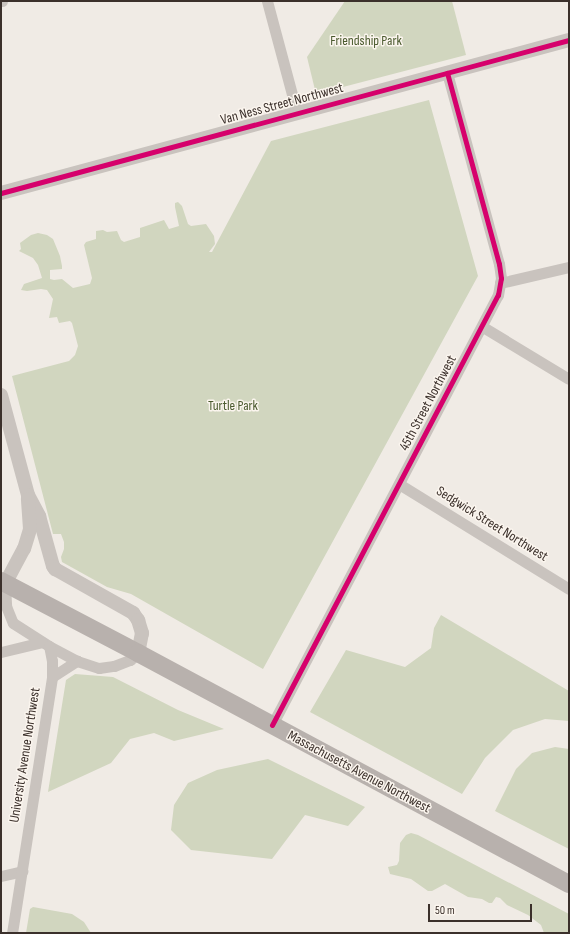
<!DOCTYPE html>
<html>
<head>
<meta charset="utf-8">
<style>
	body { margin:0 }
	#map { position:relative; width:570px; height:934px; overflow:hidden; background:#f0ebe5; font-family:"Sofia Sans Condensed",sans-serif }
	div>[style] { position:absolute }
	.green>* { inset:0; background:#d1d6bf }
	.minor>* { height:11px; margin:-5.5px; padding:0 5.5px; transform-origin:5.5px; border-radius:5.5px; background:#c9c3be }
	.tertiary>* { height:14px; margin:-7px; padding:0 7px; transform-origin:7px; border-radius:7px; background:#c9c3be }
	.primary>* { height:18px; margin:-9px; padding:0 9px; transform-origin:9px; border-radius:9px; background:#b8b1ad }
	.cycleway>* { height:5px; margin:-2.5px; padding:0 2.5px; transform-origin:2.5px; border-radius:2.5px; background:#d6006c }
	span { translate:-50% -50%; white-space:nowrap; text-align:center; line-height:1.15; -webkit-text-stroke:3px #fbf5ee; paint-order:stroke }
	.park-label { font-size:14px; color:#4a5a2e }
	.street-label { font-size:14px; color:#3b302b }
	.frame { position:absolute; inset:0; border:2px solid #3b302b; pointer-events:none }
	.scale { position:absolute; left:428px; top:904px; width:104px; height:18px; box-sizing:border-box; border:2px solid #3b302b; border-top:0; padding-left:5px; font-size:12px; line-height:14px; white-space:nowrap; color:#3b302b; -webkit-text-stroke:3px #fbf5ee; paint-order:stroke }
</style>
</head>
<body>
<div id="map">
	<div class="green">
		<div style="clip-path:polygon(345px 1px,452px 1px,466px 55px,316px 94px,307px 57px)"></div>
		<div style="clip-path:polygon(429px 100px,478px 276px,263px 669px,131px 594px,107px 587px,62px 562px,61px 557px,64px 549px,64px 542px,61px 534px,53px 534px,12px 376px,69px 361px,75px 355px,78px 346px,72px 323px,70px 321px,59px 323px,57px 317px,49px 318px,53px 299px,47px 290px,41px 289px,27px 291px,21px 290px,24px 284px,42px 278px,38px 265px,33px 258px,19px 251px,21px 249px,20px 243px,31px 235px,38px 233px,47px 235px,53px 239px,60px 256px,62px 266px,62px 269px,50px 270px,50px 279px,54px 280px,62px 279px,73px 288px,90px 284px,92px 278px,84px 245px,86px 242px,96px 239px,96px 231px,103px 230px,107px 232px,117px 231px,121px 240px,124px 242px,140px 237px,140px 228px,164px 220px,169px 229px,179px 226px,175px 207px,175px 203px,178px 202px,182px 206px,188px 224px,191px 226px,206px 224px,214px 236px,215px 244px,209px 252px,212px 252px,271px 141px)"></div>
		<div style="clip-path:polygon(441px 615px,569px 691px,569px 721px,545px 719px,513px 730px,485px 758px,462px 794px,310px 712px,346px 650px,405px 667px,431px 648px,434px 628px)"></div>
		<div style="clip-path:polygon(75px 674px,113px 677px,178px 710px,224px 729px,174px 741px,154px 733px,130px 739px,111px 763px,48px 792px,66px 680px)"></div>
		<div style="clip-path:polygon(555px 747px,569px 749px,569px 849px,495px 811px,516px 769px,532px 753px)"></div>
		<div style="clip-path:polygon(268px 759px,365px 807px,348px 826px,305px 815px,272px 859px,191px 850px,171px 830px,174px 805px,188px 783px,217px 770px)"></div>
		<div style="clip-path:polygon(411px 833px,418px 835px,569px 914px,569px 933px,544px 933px,541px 925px,528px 915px,507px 905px,500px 898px,496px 897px,492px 903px,489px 903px,482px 899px,468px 897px,445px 884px,432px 891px,428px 891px,411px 879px,390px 874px,388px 867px,397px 865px,399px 861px,400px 843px,406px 835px)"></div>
		<div style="clip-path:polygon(33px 907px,72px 914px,84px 922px,91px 933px,26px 933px,30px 909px)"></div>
	</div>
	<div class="minor">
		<div style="left:1px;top:1px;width:1px"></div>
		<div style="left:267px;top:1px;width:116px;rotate:75deg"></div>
		<div style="left:500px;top:283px;width:71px;rotate:-13.1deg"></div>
		<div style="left:483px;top:327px;width:100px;rotate:31.2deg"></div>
		<div style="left:399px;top:484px;width:200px;rotate:31.7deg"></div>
		<div style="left:5px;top:584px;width:22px;rotate:87deg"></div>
		<div style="left:6px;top:606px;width:18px;rotate:68deg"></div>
		<div style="left:13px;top:623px;width:43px;rotate:32.6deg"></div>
		<div style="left:49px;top:646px;width:32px;rotate:28deg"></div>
		<div style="left:77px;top:661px;width:23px;rotate:18deg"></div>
		<div style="left:99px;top:668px;width:15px;rotate:-8deg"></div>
		<div style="left:114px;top:666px;width:17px;rotate:-21deg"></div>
		<div style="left:130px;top:660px;width:11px;rotate:-41deg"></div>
		<div style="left:1px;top:652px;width:42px;rotate:-13.7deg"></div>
		<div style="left:52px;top:677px;width:30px;rotate:-33deg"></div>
		<div style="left:272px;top:725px;width:486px;rotate:-62.3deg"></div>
		<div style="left:498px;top:295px;width:17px;rotate:-80deg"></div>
		<div style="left:501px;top:278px;width:14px;rotate:-98deg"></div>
		<div style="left:499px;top:264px;width:198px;rotate:-105.2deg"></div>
		<div style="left:1px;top:876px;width:22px;rotate:-13deg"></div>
		<div style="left:12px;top:933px;width:259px;rotate:-81.1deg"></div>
		<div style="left:52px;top:677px;width:16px;rotate:-90deg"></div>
		<div style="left:52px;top:661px;width:15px;rotate:-101deg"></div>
	</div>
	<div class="tertiary">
		<div style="left:1px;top:193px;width:588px;rotate:-15.08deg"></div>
		<div style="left:1px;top:395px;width:104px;rotate:74.9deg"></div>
		<div style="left:28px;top:495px;width:24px;rotate:62deg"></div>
		<div style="left:39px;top:516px;width:52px;rotate:74.4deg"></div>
		<div style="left:53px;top:566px;width:4px;rotate:56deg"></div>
		<div style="left:55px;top:569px;width:90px;rotate:29.4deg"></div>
		<div style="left:133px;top:613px;width:9px;rotate:54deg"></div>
		<div style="left:138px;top:620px;width:14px;rotate:73deg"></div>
		<div style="left:142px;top:633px;width:20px;rotate:101deg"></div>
		<div style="left:5px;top:584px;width:40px;rotate:-62deg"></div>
		<div style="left:24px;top:549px;width:21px;rotate:-73deg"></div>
		<div style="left:30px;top:529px;width:30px;rotate:-94deg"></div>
	</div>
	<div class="primary">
		<div style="left:1px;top:581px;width:155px;rotate:27.7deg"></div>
		<div style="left:138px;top:653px;width:489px;rotate:28.2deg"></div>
	</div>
	<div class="cycleway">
		<div style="left:1px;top:193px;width:588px;rotate:-15.08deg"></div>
		<div style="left:272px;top:725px;width:486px;rotate:-62.3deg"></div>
		<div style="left:498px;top:295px;width:17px;rotate:-80deg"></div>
		<div style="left:501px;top:278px;width:14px;rotate:-98deg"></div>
		<div style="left:499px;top:264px;width:198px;rotate:-105.2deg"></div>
	</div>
	<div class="park-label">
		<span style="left:366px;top:41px">Friendship Park</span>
		<span style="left:233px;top:406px">Turtle Park</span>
	</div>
	<div class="street-label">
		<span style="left:282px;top:104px;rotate:-15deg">Van Ness Street Northwest</span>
		<span style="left:428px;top:403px;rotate:-62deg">45th Street Northwest</span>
		<span style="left:492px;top:524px;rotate:32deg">Sedgwick Street Northwest</span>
		<span style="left:25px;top:755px;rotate:-81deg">University Avenue Northwest</span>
		<span style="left:359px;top:772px;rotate:28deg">Massachusetts Avenue Northwest</span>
	</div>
	<div class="frame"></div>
	<div class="scale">50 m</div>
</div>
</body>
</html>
